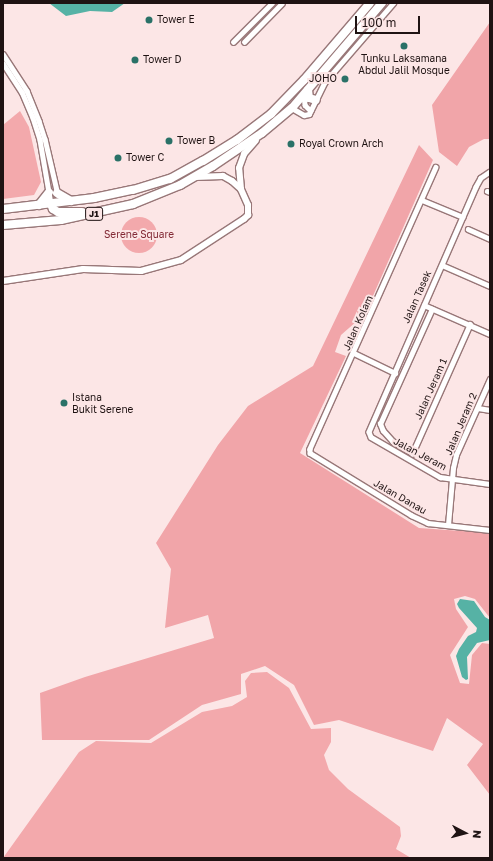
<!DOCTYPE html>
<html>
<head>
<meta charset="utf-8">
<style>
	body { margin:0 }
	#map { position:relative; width:493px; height:861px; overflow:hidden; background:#fce6e6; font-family:"Golos Text",sans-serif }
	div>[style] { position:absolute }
	.green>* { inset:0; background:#f3a9ac }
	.round { border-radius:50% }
	.forest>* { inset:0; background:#f1a5a9 }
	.water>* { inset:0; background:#56b2a5 }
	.roads { filter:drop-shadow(1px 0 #987778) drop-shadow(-1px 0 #987778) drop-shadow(0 1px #987778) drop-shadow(0 -1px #987778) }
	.minor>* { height:4.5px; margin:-2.25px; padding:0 2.25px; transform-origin:2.25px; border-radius:2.25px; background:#fff }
	.tertiary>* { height:6px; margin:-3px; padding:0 3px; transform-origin:3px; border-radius:3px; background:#fff }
	.trunk>* { height:8px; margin:-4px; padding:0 4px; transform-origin:4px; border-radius:4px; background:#fff }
	.dots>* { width:11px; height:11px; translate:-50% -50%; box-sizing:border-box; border:2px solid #fce6e6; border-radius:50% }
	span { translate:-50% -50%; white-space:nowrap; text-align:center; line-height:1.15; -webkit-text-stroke:4px #fce6e6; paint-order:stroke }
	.shield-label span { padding:1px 3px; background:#fce6e6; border:1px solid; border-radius:3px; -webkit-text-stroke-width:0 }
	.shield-label { font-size:9px; color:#1f1313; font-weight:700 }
	.poi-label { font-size:10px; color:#1f1313 }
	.left { translate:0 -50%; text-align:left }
	.right { translate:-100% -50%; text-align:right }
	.park-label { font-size:10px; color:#832b37 }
	.street-label { font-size:10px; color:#1f1313 }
	.frame { position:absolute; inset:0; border:4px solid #1f1313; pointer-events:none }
	.north { position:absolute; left:445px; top:813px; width:40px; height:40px; -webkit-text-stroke:3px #fce6e6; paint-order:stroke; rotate:96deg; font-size:11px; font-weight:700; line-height:16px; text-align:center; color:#1f1313 }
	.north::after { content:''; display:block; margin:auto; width:14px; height:18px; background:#1f1313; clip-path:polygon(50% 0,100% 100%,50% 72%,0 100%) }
	.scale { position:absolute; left:355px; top:16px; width:65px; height:18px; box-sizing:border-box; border:2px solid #1f1313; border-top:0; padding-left:5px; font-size:12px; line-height:14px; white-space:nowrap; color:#1f1313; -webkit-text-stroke:3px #fce6e6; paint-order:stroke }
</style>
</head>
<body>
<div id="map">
	<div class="green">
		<div style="clip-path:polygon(20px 111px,29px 127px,41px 182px,34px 195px,3px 199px,3px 125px)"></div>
		<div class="round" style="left:121px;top:217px;width:36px;height:36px"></div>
		<div style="clip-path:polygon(267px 672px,289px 688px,311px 729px,331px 728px,331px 742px,324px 755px,329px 770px,348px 789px,400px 827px,401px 836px,396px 849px,411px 858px,3px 858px,79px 752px,96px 741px,151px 743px,202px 712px,232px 706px,247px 697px,245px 681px,251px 673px)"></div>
	</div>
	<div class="forest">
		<div style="clip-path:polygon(490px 22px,490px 139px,484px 139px,469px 147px,457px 166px,439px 152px,432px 105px)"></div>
		<div style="clip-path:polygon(419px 145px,433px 160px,365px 314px,341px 335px,335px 352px,346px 356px,300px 453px,419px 528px,490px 533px,490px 618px,475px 599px,465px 596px,454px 599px,456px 609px,468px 627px,450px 655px,460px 683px,469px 684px,472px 655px,482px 643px,490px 644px,490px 795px,467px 765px,483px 744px,447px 718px,433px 751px,339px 720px,314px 725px,294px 685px,265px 666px,241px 674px,241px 694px,202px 705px,149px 740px,42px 740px,40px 693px,85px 677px,214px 638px,208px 615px,165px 628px,171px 569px,156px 543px,218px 445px,248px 406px,313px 366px)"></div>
	</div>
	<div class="water">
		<div style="clip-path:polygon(49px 3px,125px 3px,112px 12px,90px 11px,66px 16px)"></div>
		<div style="clip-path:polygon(460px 599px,474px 601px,485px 617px,490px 620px,490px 640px,477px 643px,467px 657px,468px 679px,466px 680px,462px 677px,456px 656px,459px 649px,468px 636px,476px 632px,477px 628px,459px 608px,457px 604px)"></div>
	</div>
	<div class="roads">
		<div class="minor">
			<div style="left:233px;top:42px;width:55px;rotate:-45deg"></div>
			<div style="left:244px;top:42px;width:54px;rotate:-45.7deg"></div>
			<div style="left:3px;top:54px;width:44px;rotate:57deg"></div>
			<div style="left:27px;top:91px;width:32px;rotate:68deg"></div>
			<div style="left:39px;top:121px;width:19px;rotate:72deg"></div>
			<div style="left:45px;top:139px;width:57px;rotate:76.9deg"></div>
			<div style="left:3px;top:63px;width:35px;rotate:57deg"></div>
			<div style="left:22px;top:92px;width:28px;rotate:67deg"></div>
			<div style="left:33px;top:118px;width:23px;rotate:72deg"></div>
			<div style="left:40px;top:140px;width:65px;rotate:80.2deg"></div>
			<div style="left:304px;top:95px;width:10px;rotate:84deg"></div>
			<div style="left:305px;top:105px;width:8px;rotate:45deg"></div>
			<div style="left:292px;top:108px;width:14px;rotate:30deg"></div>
			<div style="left:304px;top:115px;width:5px;rotate:-11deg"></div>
			<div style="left:309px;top:114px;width:34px;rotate:-64deg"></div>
			<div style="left:324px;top:83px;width:106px;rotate:-49.2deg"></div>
			<div style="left:436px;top:167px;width:309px;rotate:114.1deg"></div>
			<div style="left:310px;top:449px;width:4px;rotate:90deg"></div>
			<div style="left:310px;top:453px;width:119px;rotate:31.5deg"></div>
			<div style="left:411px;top:515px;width:19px;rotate:25deg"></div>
			<div style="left:428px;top:523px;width:62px;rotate:6.4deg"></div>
			<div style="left:490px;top:172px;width:11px;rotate:146deg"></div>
			<div style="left:481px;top:178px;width:10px;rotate:119deg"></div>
			<div style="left:476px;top:187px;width:267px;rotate:113.6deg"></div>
			<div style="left:369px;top:432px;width:5px;rotate:68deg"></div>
			<div style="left:371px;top:437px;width:80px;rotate:30.1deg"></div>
			<div style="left:440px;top:477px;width:50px;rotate:8deg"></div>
			<div style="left:487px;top:191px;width:3px;rotate:18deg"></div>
			<div style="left:422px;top:200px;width:44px;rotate:22.5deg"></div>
			<div style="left:468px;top:229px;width:24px;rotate:24deg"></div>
			<div style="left:442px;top:265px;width:52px;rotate:23.6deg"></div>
			<div style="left:424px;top:305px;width:72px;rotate:23.7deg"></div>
			<div style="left:354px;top:353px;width:46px;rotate:26deg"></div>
			<div style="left:478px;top:408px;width:12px;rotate:9deg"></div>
			<div style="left:412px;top:453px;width:22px;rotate:-150deg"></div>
			<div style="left:393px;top:442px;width:15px;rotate:-132deg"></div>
			<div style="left:383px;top:431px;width:8px;rotate:-113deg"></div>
			<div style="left:380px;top:424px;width:126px;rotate:-65.7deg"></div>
			<div style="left:412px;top:454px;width:142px;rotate:-66deg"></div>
			<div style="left:448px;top:525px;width:57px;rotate:-85deg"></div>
			<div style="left:453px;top:468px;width:13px;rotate:-77deg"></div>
			<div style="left:456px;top:455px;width:83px;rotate:-65.9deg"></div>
		</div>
		<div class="tertiary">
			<div style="left:195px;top:177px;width:28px;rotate:-2deg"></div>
			<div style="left:223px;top:176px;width:10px;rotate:29deg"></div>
			<div style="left:232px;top:181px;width:12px;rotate:42deg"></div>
			<div style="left:3px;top:281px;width:81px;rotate:-8.5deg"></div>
			<div style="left:83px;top:269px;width:58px;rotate:2deg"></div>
			<div style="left:141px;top:271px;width:41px;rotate:-15.4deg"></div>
			<div style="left:181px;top:260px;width:75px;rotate:-33.1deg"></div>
			<div style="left:244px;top:219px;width:6px;rotate:-45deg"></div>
			<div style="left:248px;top:215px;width:10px;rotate:-90deg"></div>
			<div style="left:248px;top:205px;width:17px;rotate:-114deg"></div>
			<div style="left:241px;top:189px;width:21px;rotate:-95deg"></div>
			<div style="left:239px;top:168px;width:15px;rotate:-70deg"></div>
			<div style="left:244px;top:154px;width:18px;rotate:-49deg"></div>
		</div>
		<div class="trunk">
			<div style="left:308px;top:90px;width:8px;rotate:83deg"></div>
			<div style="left:309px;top:98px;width:7px;rotate:16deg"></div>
			<div style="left:57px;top:193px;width:16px;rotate:30deg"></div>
			<div style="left:51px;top:204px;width:5px;rotate:68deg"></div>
			<div style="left:53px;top:209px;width:6px;rotate:31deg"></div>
			<div style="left:58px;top:212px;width:24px"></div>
			<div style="left:39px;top:205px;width:16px;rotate:-52deg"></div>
			<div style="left:3px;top:209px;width:92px;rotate:-6.9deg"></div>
			<div style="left:94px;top:198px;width:40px;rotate:-12deg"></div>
			<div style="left:133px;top:190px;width:39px;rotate:-17deg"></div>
			<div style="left:170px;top:179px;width:38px;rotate:-29deg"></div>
			<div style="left:203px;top:161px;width:40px;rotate:-32deg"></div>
			<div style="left:237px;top:140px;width:43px;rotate:-37.4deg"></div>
			<div style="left:271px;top:114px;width:47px;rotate:-45.9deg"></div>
			<div style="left:304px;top:80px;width:101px;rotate:-49.4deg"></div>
			<div style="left:3px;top:225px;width:58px;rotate:-4.9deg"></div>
			<div style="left:61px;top:220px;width:74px;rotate:-12.5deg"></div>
			<div style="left:133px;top:204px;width:51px;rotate:-22deg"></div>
			<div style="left:180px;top:185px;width:38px;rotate:-30deg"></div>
			<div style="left:213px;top:166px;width:59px;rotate:-34deg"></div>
			<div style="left:262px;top:133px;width:39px;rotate:-40deg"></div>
			<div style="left:292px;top:108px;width:138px;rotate:-49.4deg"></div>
		</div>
	</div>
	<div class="dots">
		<div style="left:149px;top:20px;background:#2a7167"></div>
		<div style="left:404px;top:46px;background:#2a7167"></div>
		<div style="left:135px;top:60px;background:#2a7167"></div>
		<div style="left:345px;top:79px;background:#2a7167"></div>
		<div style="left:169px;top:141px;background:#2a7167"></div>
		<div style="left:291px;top:144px;background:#2a7167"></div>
		<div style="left:118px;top:158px;background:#2a7167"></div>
		<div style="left:64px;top:403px;background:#2a7167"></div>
	</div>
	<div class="shield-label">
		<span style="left:94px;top:214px">J1</span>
	</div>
	<div class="poi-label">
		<span class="left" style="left:157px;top:20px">Tower E</span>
		<span style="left:404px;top:64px">Tunku Laksamana<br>Abdul Jalil Mosque</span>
		<span class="left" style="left:143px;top:60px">Tower D</span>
		<span class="right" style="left:337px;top:79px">JOHO</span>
		<span class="left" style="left:177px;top:141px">Tower B</span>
		<span class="left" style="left:299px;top:144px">Royal Crown Arch</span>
		<span class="left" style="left:126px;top:158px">Tower C</span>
		<span class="left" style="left:72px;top:403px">Istana<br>Bukit Serene</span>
	</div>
	<div class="park-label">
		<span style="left:139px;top:235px">Serene Square</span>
	</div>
	<div class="street-label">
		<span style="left:417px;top:297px;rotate:-66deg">Jalan Tasek</span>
		<span style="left:358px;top:323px;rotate:-66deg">Jalan Kolam</span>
		<span style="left:431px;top:389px;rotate:-66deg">Jalan Jeram 1</span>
		<span style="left:461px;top:424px;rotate:-67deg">Jalan Jeram 2</span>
		<span style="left:420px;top:454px;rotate:28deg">Jalan Jeram</span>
		<span style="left:400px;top:497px;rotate:30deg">Jalan Danau</span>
	</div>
	<div class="frame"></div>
	<div class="north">N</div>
	<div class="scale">100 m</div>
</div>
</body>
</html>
